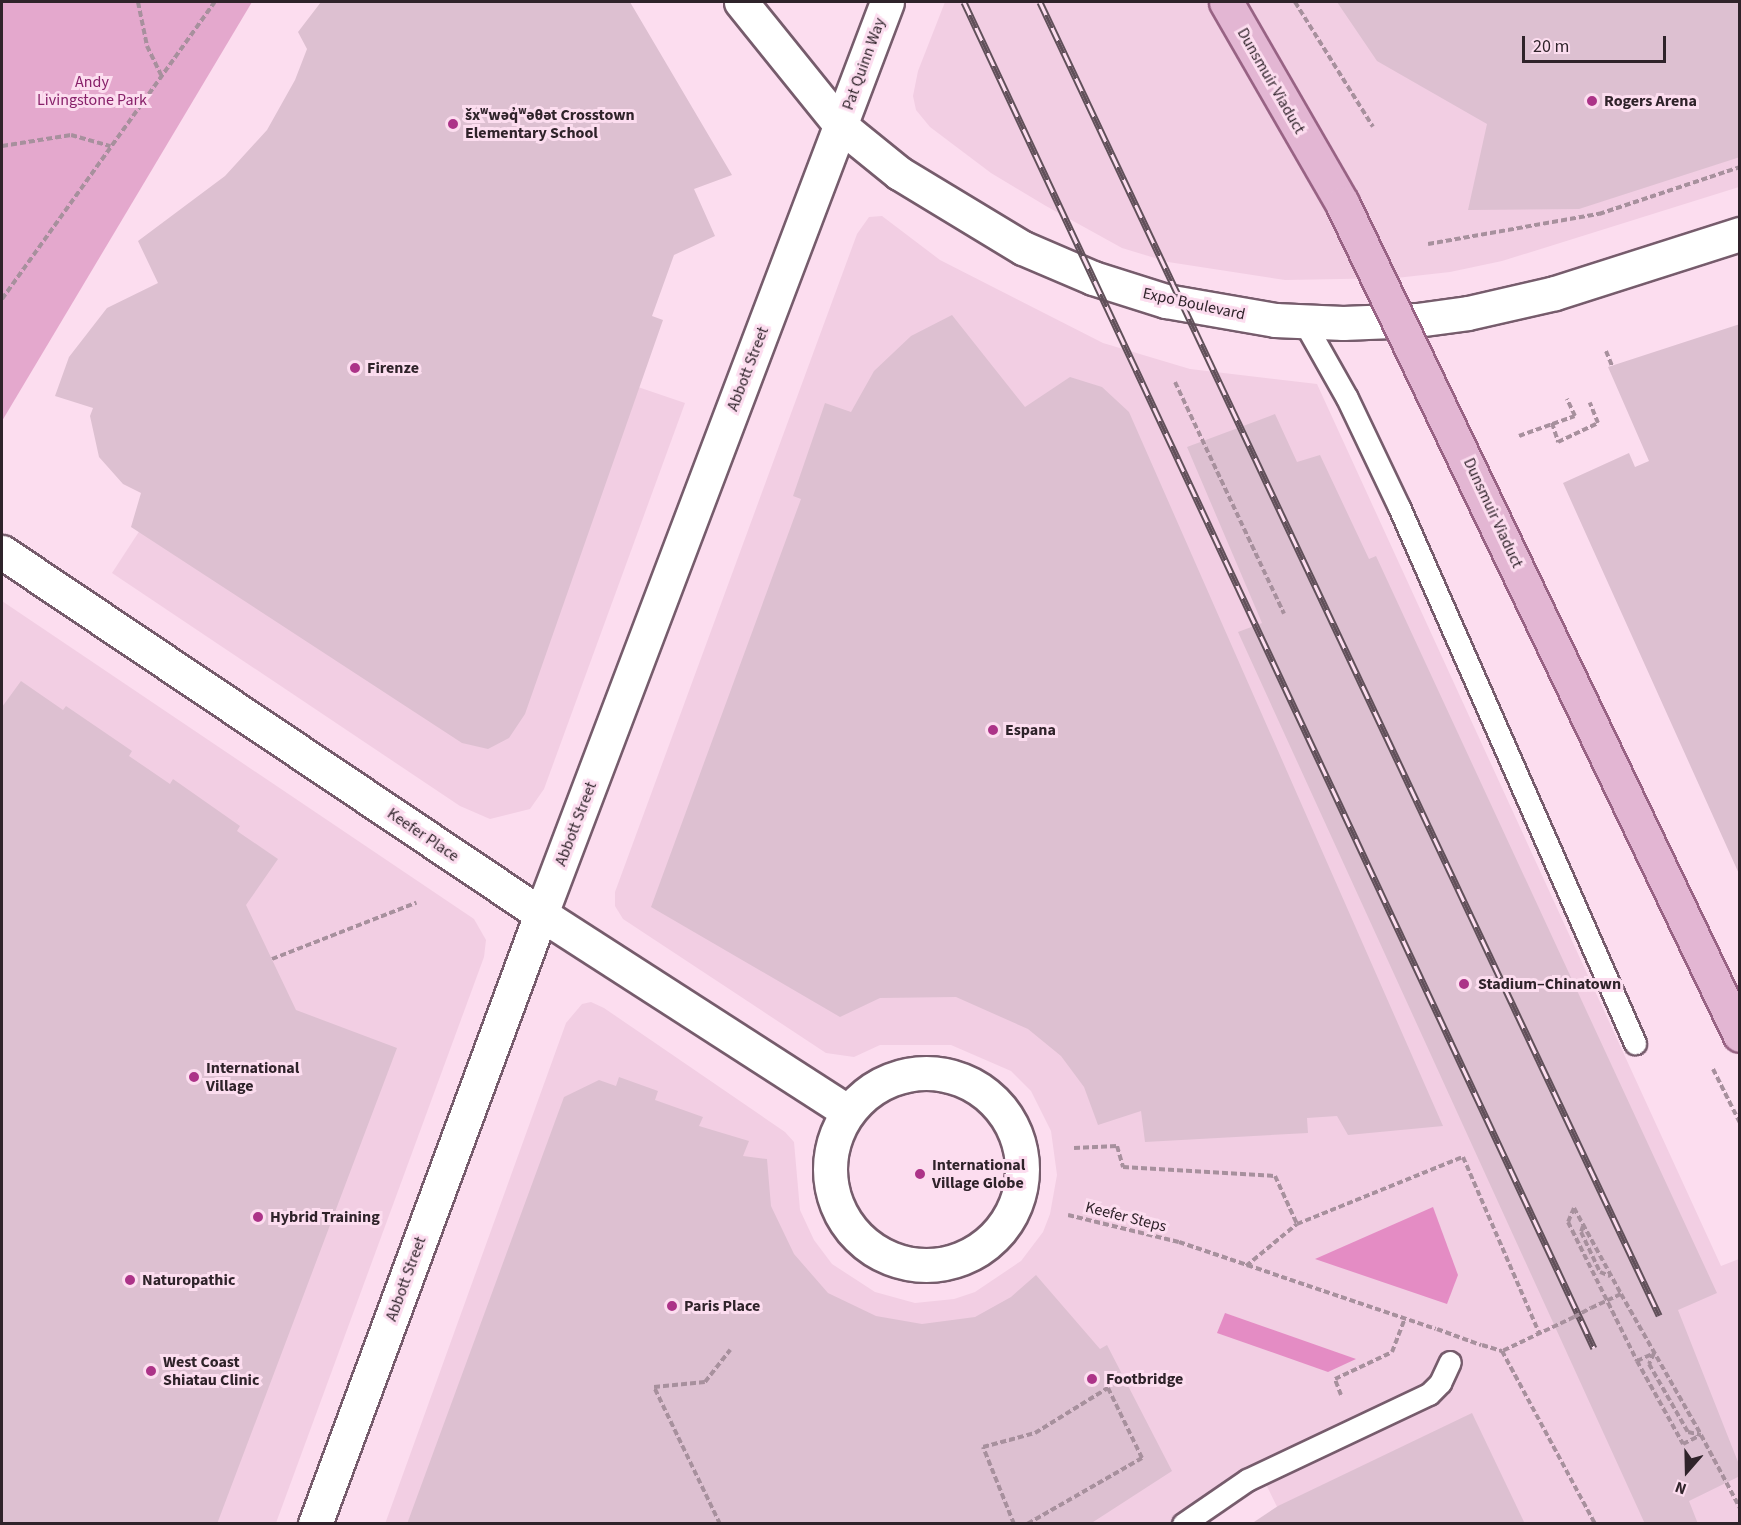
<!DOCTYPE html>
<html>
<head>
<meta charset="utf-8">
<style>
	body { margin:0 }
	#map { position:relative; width:1741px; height:1525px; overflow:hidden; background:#fcddef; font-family:"Source Sans 3",sans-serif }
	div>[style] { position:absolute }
	.built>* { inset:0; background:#f2cee3 }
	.green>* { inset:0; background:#e4a8cd }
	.water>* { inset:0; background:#e48cc4 }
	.building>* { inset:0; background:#ddc0d1 }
	.path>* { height:4px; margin-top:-2px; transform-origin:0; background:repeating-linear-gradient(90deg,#a7909d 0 6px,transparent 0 9px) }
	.roads { filter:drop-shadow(2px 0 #765c6c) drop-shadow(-2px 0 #765c6c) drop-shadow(0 2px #765c6c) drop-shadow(0 -2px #765c6c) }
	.service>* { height:21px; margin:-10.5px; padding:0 10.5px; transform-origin:10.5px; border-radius:10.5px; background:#fff }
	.minor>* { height:33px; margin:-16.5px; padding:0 16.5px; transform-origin:16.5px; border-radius:16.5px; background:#fff }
	.minor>.ring { margin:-16.5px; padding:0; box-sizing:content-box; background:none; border:33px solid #fff; border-radius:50% }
	.tertiary>* { height:33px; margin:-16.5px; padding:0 16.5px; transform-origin:16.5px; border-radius:16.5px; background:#fff }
	.secondary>* { height:33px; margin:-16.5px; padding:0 16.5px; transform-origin:16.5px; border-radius:16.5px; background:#fff }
	.rail>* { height:7px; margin-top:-3.5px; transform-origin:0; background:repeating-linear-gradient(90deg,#fcddef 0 14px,#61505a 0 28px); box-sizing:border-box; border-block:2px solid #61505a }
	.path-bridge>* { height:4px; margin-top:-2px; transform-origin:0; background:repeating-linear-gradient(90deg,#a7909d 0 6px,transparent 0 9px) }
	.bridges { filter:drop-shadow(2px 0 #986384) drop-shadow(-2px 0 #986384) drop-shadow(0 2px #986384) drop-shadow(0 -2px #986384) }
	.primary-bridge>* { height:33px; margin:-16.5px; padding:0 16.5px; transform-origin:16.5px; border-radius:16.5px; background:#e3b6d3 }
	.dots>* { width:16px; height:16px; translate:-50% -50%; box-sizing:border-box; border:3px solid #fcddef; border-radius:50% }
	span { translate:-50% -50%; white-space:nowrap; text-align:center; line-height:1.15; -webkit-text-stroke:6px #fcddef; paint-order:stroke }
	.street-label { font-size:16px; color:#2f232a }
	.park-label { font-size:16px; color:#88216a }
	.poi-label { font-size:16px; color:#2f232a; font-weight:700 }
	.left { translate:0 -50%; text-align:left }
	.frame { position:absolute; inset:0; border:3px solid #2f232a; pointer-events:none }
	.north { position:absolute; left:1657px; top:1441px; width:60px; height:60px; -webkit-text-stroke:4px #fcddef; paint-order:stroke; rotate:200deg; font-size:16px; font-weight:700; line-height:24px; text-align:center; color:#2f232a }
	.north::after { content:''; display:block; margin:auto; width:21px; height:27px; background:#2f232a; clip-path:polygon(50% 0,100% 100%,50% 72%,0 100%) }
	.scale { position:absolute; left:1522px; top:36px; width:144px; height:27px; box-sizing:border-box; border:3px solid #2f232a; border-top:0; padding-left:8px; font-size:18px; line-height:21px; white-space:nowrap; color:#2f232a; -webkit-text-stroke:4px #fcddef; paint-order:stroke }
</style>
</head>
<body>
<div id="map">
	<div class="built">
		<div style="clip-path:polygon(945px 2px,1739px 2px,1739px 187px,1502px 261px,1450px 272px,1396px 278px,1285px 280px,1168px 262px,1122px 248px,1046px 206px,991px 173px,930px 127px,916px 110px,913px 96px,918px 71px)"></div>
		<div style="clip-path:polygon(882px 216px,940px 260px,1103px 343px,1190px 369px,1317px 384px,1721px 1266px,1739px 1259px,1739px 1523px,1285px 1523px,1261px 1474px,1183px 1523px,385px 1524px,566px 1023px,582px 1004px,591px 1002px,604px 1008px,785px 1132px,794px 1142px,800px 1210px,814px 1240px,832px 1264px,875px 1292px,915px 1303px,954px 1299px,975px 1292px,1021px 1261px,1043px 1232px,1050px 1214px,1057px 1175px,1051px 1131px,1031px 1091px,1011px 1071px,951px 1045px,880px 1045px,854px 1057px,826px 1053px,623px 919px,615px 906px,615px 892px,857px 234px,869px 217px)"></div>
		<div style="clip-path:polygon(529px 350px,685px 403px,544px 789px,530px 809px,490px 819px,460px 806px,112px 573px,202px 435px)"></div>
		<div style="clip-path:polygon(2px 601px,474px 919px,486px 940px,484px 957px,276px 1523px,2px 1523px)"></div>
	</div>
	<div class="green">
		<div style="clip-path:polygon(2px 2px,252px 2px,2px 421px)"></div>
	</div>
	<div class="water">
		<div style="clip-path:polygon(1433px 1207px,1458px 1275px,1447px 1304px,1315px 1259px)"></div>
		<div style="clip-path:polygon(1225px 1313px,1356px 1359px,1328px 1372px,1217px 1333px)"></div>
	</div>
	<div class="building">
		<div style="clip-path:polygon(321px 2px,630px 2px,732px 175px,694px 189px,715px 236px,674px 255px,652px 316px,663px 320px,525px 714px,509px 738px,488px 749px,462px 743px,131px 527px,141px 493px,123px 484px,99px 457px,90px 416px,93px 408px,55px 396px,69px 357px,107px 308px,158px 283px,138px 241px,225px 176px,267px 130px,295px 80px,307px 49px,298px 32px)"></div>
		<div style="clip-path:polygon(1337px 2px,1740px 2px,1740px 157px,1579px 209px,1468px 210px,1487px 124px,1377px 61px)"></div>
		<div style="clip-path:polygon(952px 315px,1025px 407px,1070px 377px,1102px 387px,1129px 412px,1443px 1126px,1348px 1135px,1337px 1116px,1307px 1118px,1308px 1133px,1145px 1142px,1141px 1111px,1098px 1125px,1084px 1087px,1061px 1056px,1028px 1029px,956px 997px,880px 998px,840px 1017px,651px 907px,801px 499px,793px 496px,825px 403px,851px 412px,874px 371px,911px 336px)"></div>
		<div style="clip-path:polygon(1740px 324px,1740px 876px,1563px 483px,1629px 453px,1635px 467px,1649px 461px,1608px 367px)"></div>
		<div style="clip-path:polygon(1275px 414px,1297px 462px,1320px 455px,1369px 559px,1376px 556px,1717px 1293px,1678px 1310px,1740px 1467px,1740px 1476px,1689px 1501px,1698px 1524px,1645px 1524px,1238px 632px,1262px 623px,1187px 447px)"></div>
		<div style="clip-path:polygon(21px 681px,63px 710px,66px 706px,132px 751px,129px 756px,170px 784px,173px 779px,240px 826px,237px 831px,278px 859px,246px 905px,296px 1010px,397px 1048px,217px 1524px,2px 1524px,2px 707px)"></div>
		<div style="clip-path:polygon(619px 1077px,658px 1091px,655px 1100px,703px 1117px,699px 1126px,749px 1141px,743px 1156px,767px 1159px,771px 1206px,794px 1254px,828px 1293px,876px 1316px,922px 1324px,975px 1317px,1011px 1297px,1036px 1275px,1100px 1349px,1107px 1345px,1172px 1471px,1090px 1524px,407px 1524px,564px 1097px,599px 1080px,616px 1086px)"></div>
		<div style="clip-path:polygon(1472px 1413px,1525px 1524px,1251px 1524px,1278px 1506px)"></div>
	</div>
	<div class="path">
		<div style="left:138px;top:2px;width:45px;rotate:78.4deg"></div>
		<div style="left:147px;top:46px;width:32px;rotate:64deg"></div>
		<div style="left:1295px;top:2px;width:147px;rotate:58deg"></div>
		<div style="left:2px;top:146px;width:70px;rotate:-9.1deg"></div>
		<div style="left:71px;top:135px;width:41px;rotate:15.8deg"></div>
		<div style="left:1428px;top:244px;width:174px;rotate:-10deg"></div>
		<div style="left:1599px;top:214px;width:149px;rotate:-18.4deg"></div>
		<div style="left:2px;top:299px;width:365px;rotate:-54.4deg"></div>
		<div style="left:1606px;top:351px;width:16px;rotate:68deg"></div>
		<div style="left:1175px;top:382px;width:256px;rotate:64.8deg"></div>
		<div style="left:1552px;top:423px;width:20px;rotate:72deg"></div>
		<div style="left:1558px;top:442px;width:44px;rotate:-25.4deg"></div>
		<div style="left:1598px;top:423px;width:22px;rotate:-112deg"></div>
		<div style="left:1519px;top:436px;width:59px;rotate:-19.7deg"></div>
		<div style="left:1575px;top:416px;width:19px;rotate:-115deg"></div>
		<div style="left:272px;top:959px;width:155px;rotate:-21.3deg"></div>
		<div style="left:1074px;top:1148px;width:43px;rotate:-2.7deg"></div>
		<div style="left:1117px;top:1146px;width:22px;rotate:74deg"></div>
		<div style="left:1123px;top:1167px;width:152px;rotate:3.4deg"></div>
		<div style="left:1275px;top:1176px;width:53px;rotate:65.4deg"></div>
		<div style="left:1297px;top:1224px;width:179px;rotate:-22deg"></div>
		<div style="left:1463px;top:1157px;width:192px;rotate:66.6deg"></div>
		<div style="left:1574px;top:1208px;width:15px;rotate:113deg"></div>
		<div style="left:1568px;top:1222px;width:155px;rotate:63.6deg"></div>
		<div style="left:1637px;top:1361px;width:19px;rotate:-25deg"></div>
		<div style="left:1574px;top:1208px;width:98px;rotate:61.3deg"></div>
		<div style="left:1068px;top:1215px;width:114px;rotate:13.7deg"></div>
		<div style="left:1179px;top:1242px;width:271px;rotate:18.7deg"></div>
		<div style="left:1583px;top:1226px;width:6px;rotate:108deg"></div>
		<div style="left:1581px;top:1232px;width:44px;rotate:64.6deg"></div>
		<div style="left:1600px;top:1272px;width:11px;rotate:22deg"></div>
		<div style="left:1246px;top:1266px;width:66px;rotate:-39.5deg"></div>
		<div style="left:1591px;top:1308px;width:33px;rotate:-25deg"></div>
		<div style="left:1621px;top:1294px;width:162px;rotate:60.4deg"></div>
		<div style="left:1574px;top:1317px;width:80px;rotate:154.7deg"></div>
		<div style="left:1502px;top:1351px;width:196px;rotate:61.7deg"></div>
		<div style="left:1482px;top:1345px;width:21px;rotate:17deg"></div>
		<div style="left:1654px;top:1353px;width:12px;rotate:114deg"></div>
		<div style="left:1649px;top:1364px;width:78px;rotate:60.2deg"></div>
		<div style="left:1688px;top:1432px;width:13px;rotate:13deg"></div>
		<div style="left:1637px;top:1361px;width:95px;rotate:61deg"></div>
		<div style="left:1683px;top:1444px;width:20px;rotate:-27deg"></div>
		<div style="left:1701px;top:1435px;width:83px;rotate:61.9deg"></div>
		<div style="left:1341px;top:1395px;width:17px;rotate:-111deg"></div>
		<div style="left:1335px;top:1379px;width:63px;rotate:-25.3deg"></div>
		<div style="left:1392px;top:1352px;width:36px;rotate:-69deg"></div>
		<div style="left:720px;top:1524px;width:152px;rotate:-115.7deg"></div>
		<div style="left:654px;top:1387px;width:51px;rotate:-5.6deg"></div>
		<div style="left:705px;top:1382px;width:41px;rotate:-52deg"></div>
		<div style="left:1014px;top:1524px;width:83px;rotate:-111.9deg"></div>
		<div style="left:983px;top:1447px;width:54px;rotate:-15.1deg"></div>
		<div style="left:1035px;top:1433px;width:86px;rotate:-31.7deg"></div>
		<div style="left:1108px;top:1388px;width:78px;rotate:64.1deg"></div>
		<div style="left:1142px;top:1458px;width:133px;rotate:150.1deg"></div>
	</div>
	<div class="roads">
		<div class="service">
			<div style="left:1304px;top:322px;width:87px;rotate:60.5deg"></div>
			<div style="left:1347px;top:398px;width:121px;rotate:64.5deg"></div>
			<div style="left:1399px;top:507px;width:586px;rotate:66.24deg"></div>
			<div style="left:1183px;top:1524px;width:78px;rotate:-34.5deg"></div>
			<div style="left:1247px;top:1480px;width:201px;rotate:-25.3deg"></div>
			<div style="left:1429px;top:1394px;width:16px;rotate:-45deg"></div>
			<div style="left:1440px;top:1383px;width:23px;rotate:-65deg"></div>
		</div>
		<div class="minor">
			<div style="left:541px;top:914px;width:365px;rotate:32.8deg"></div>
			<div class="ring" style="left:830px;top:1073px;width:159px;height:159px"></div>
		</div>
		<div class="tertiary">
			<div style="left:2px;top:552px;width:649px;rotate:33.89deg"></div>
			<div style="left:315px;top:1524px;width:651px;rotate:-69.67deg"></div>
			<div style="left:541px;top:914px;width:975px;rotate:-69.22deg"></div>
		</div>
		<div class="secondary">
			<div style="left:741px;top:2px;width:159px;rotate:51.1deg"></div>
			<div style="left:841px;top:126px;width:75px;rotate:39deg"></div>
			<div style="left:899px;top:173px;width:145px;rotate:31.2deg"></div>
			<div style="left:1023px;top:248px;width:76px;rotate:23.2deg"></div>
			<div style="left:1093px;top:278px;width:77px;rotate:17.5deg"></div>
			<div style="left:1166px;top:301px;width:111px;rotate:9.9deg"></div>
			<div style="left:1275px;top:320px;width:68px;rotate:2.5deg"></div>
			<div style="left:1343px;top:323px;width:74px;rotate:-2.3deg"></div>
			<div style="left:1417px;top:320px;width:51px;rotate:-7.8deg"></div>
			<div style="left:1468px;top:313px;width:89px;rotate:-12.9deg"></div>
			<div style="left:1555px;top:293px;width:194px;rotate:-17.7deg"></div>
		</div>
	</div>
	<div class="rail">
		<div style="left:964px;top:2px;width:1486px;rotate:64.92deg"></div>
		<div style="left:1040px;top:2px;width:1452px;rotate:64.76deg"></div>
	</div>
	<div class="path-bridge">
		<div style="left:1713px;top:1069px;width:60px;rotate:63.4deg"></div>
		<div style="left:1574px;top:1317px;width:19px;rotate:-28deg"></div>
		<div style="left:1437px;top:1329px;width:47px;rotate:20deg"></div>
	</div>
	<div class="bridges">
		<div class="primary-bridge">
			<div style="left:1226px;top:2px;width:232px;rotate:60deg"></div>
			<div style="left:1342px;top:203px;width:922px;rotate:64.44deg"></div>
		</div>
	</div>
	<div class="dots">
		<div style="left:1592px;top:101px;background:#ac3388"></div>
		<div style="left:453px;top:124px;background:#ac3388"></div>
		<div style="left:355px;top:368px;background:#ac3388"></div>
		<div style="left:993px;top:730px;background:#ac3388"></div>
		<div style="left:1464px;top:984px;background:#ac3388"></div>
		<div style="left:194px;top:1077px;background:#ac3388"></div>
		<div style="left:920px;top:1174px;background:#ac3388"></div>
		<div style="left:258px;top:1217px;background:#ac3388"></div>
		<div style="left:130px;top:1280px;background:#ac3388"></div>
		<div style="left:672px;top:1306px;background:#ac3388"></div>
		<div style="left:151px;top:1371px;background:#ac3388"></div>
		<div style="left:1092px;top:1379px;background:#ac3388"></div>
	</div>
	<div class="street-label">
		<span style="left:864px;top:64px;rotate:-70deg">Pat Quinn Way</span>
		<span style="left:1271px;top:81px;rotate:60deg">Dunsmuir Viaduct</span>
		<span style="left:1194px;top:304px;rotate:12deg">Expo Boulevard</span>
		<span style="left:748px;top:369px;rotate:-69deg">Abbott Street</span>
		<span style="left:1493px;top:513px;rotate:65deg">Dunsmuir Viaduct</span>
		<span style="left:576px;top:824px;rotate:-69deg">Abbott Street</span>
		<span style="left:423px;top:835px;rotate:34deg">Keefer Place</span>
		<span style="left:1126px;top:1217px;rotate:14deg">Keefer Steps</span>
		<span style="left:406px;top:1279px;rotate:-70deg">Abbott Street</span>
	</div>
	<div class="park-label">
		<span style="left:92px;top:91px">Andy<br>Livingstone Park</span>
	</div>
	<div class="poi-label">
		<span class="left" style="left:1604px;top:101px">Rogers Arena</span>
		<span class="left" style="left:465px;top:124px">šxʷwəq̓ʷəθət Crosstown<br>Elementary School</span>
		<span class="left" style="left:367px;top:368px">Firenze</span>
		<span class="left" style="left:1005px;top:730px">Espana</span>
		<span class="left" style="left:1478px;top:984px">Stadium–Chinatown</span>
		<span class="left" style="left:206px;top:1077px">International<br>Village</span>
		<span class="left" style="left:932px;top:1174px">International<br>Village Globe</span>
		<span class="left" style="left:270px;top:1217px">Hybrid Training</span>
		<span class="left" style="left:142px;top:1280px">Naturopathic</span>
		<span class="left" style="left:684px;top:1306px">Paris Place</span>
		<span class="left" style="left:163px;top:1371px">West Coast<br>Shiatau Clinic</span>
		<span class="left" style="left:1106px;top:1379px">Footbridge</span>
	</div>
	<div class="frame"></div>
	<div class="north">N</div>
	<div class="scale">20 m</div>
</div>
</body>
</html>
